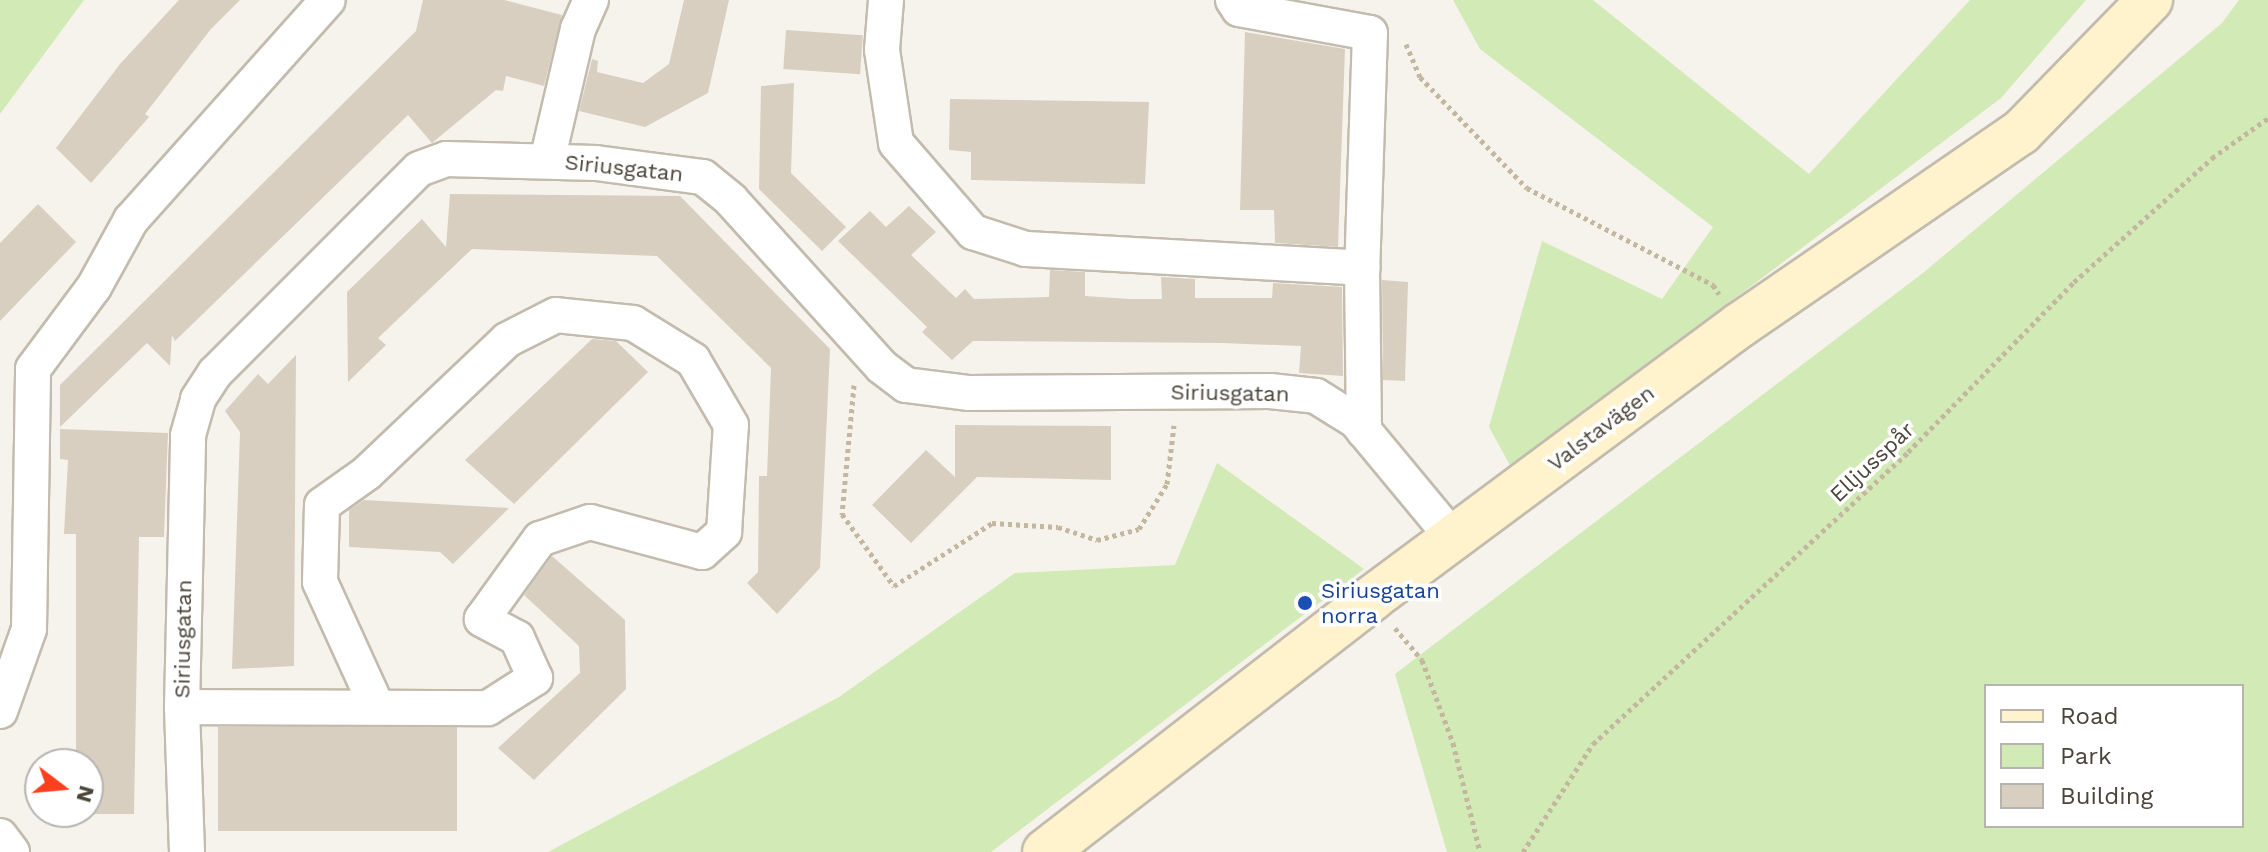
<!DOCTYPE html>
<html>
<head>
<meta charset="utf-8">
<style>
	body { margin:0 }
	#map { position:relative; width:2268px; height:852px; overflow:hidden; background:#f6f3ec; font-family:"Work Sans",sans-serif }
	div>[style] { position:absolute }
	.green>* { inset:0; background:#d2eab5 }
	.building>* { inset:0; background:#d8cfc1; transform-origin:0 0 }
	.path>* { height:5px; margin-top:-2.5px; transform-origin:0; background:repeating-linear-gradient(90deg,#c4b79f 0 4px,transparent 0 8px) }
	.roads { filter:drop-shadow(2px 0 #c2bbae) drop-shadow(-2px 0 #c2bbae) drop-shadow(0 2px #c2bbae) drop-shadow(0 -2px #c2bbae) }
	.street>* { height:34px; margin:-17px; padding:0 17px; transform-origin:17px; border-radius:17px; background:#fff }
	.secondary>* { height:44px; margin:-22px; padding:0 22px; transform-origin:22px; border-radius:22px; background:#fff3cd }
	.dots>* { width:22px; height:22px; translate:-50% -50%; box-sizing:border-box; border:4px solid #fff; border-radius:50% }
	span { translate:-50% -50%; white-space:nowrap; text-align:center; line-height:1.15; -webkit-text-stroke:7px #fff; paint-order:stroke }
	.street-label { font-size:22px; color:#4b4439 }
	.transit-label { font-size:22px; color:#164399 }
	.left { translate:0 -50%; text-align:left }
	.legend { position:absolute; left:1984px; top:684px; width:260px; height:144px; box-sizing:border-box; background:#fff; border:2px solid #b7b4b0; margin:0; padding:10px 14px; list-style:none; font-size:24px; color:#4b4439 }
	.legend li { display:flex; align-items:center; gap:16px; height:40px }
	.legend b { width:40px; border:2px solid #b7b4b0 }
	.north { position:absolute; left:24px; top:748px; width:80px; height:80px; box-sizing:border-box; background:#fff; border:2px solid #b7b4b0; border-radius:50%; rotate:106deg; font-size:22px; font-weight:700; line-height:32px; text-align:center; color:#4b4439 }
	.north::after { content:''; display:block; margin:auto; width:28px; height:36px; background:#fc3f1d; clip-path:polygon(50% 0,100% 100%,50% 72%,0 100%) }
</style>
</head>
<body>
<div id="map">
	<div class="green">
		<div style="clip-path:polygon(0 0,84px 0,0 114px)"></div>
		<div style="clip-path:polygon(1453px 0,1593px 0,1809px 174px,1970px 0,2086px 0,2001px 98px,1511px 467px,1489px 427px,1542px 241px,1662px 299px,1713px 227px,1480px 49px)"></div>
		<div style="clip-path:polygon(evenodd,2239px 0,2268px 0,2268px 852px,1447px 852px,1395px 674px,1923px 273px,2222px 23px,2239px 0,2242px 686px,2242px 826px,1986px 826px,1986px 686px,2242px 686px)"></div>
		<div style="clip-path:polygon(1217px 463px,1364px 569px,991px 852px,548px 852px,839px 697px,1015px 573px,1175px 565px)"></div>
	</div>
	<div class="building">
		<div style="clip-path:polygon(179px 0,240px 0,211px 29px,145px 114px,149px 117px,91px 183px,56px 148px,120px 64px)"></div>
		<div style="clip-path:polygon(423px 0,504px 0,562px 15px,544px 86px,506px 76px,503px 91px,496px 90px,432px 143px,408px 115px,175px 341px,172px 335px,170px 366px,147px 343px,60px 427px,60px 385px,416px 31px)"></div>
		<div style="clip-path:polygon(684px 0,729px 0,708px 93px,645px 127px,579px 111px,592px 59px,598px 61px,597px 72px,643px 83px,669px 64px)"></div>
		<div style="left:786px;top:30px;width:77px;height:39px;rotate:4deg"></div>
		<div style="clip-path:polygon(1245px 32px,1345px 49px,1338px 247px,1275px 243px,1274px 210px,1240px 210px)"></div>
		<div style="clip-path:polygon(794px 83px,791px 173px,846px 227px,822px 251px,759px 189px,761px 86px)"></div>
		<div style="clip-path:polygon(950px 99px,1149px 102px,1145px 184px,971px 180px,971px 152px,949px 150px)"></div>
		<div style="clip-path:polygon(450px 194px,680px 196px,830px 349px,820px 568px,777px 614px,747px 583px,758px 572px,759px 476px,767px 476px,771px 368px,657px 256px,472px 249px,378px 338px,386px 345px,348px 382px,347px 292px,422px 219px,446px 247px)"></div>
		<div style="clip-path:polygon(38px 204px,76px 242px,0 321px,0 243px)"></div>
		<div style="clip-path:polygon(909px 206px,936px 232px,911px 255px,956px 298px,965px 289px,974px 299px,1049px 297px,1050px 270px,1085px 272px,1085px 296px,1130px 299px,1162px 299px,1161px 277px,1195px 279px,1195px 298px,1272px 298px,1273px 283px,1342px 287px,1343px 376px,1299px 373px,1301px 346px,1221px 343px,973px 341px,952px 360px,922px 332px,927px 327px,838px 241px,870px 211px,886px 227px)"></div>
		<div style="clip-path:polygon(1382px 280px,1408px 282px,1405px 381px,1383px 380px)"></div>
		<div style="clip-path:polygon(592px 339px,616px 341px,648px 372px,514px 504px,465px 460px)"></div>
		<div style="clip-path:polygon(296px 355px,294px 666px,232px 669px,240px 432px,225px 411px,258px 374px,268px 384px)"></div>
		<div style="clip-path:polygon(955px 425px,1111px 426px,1111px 480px,977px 477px,911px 543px,872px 505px,926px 450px,955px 477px)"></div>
		<div style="clip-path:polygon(60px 429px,168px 433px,164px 537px,139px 537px,134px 814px,77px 814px,88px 812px,88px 764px,76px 764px,76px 534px,64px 534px,68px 460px,60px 459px)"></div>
		<div style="clip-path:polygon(364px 500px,509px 508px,453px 564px,440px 552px,349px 547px,349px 510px)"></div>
		<div style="clip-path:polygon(552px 556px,625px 620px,626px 689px,534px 780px,498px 748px,580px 673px,579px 646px,524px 595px)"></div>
		<div style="left:218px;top:727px;width:239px;height:104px"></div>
	</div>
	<div class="path">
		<div style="left:1406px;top:44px;width:36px;rotate:67deg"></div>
		<div style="left:1420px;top:77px;width:154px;rotate:46.1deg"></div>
		<div style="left:1527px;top:188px;width:210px;rotate:27.5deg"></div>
		<div style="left:1713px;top:285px;width:11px;rotate:56deg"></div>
		<div style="left:854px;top:385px;width:130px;rotate:95.3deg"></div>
		<div style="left:842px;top:514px;width:89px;rotate:54.2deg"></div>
		<div style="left:894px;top:586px;width:117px;rotate:-32.7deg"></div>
		<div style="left:992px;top:523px;width:66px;rotate:3.5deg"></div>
		<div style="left:1058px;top:527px;width:41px;rotate:18.4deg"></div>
		<div style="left:1097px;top:540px;width:43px;rotate:-14.7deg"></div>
		<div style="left:1139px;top:529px;width:53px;rotate:-58.1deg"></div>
		<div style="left:1167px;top:484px;width:59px;rotate:-83.2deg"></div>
		<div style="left:1395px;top:628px;width:42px;rotate:49.8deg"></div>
		<div style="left:1422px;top:660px;width:89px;rotate:69.5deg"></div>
		<div style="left:1453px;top:743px;width:112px;rotate:76.1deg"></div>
		<div style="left:1523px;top:852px;width:129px;rotate:-57.1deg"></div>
		<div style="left:1593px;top:744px;width:430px;rotate:-42.8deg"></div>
		<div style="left:1908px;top:452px;width:238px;rotate:-45.7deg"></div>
		<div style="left:2074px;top:282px;width:186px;rotate:-41.9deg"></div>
		<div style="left:2212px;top:158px;width:69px;rotate:-35.5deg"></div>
	</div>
	<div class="roads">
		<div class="street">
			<div style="left:886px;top:0;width:50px;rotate:94.6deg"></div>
			<div style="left:882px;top:50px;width:94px;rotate:81.4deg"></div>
			<div style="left:896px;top:143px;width:118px;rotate:49.1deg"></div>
			<div style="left:973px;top:232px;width:56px;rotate:17.8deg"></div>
			<div style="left:1026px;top:249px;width:337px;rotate:3.2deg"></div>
			<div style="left:1233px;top:0;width:11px;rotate:56deg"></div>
			<div style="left:1239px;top:9px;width:133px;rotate:10.4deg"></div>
			<div style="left:1370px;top:33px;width:235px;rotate:91.9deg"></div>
			<div style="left:1362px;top:268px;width:163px;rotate:89.3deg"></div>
			<div style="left:547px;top:161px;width:136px;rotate:-76.8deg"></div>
			<div style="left:578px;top:29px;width:32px;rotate:-66deg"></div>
			<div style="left:182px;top:707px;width:306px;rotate:0.2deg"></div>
			<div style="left:488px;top:708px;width:56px;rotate:-32.6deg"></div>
			<div style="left:535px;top:678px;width:44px;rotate:-114.2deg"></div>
			<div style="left:517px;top:638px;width:40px;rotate:-152deg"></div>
			<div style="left:482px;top:619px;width:99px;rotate:-54.1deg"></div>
			<div style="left:540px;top:539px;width:53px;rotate:-18.8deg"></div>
			<div style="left:590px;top:522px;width:116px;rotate:15deg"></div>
			<div style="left:702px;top:552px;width:30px;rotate:-42deg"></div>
			<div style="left:724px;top:532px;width:107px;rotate:-86.3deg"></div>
			<div style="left:731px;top:425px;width:75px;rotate:-120.3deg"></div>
			<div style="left:693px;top:360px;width:70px;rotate:-148.3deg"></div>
			<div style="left:633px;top:323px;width:77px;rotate:-174.1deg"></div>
			<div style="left:556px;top:315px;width:55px;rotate:153deg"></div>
			<div style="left:507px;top:340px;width:193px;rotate:136.5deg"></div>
			<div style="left:367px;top:473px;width:55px;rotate:144.6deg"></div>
			<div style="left:322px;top:505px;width:77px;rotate:91.5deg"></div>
			<div style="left:320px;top:582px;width:137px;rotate:65.5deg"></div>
			<div style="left:0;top:711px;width:87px;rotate:-70.5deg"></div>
			<div style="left:29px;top:629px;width:260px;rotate:-89.1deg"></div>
			<div style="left:33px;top:369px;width:102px;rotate:-53.4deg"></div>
			<div style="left:94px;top:287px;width:77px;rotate:-61.1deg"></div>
			<div style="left:131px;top:220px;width:295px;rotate:-48.2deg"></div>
			<div style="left:0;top:836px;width:20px;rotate:53deg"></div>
			<div style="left:187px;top:852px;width:145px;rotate:-92deg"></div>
			<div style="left:182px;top:707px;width:272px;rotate:-88.7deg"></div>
			<div style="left:188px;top:435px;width:37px;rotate:-74deg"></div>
			<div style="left:198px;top:399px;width:31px;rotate:-57deg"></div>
			<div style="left:215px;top:373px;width:288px;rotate:-45deg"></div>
			<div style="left:419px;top:169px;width:29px;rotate:-20deg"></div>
			<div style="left:446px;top:159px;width:150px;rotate:1.5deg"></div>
			<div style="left:596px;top:163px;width:108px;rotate:7.5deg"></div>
			<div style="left:703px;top:177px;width:36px;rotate:39deg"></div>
			<div style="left:731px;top:200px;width:225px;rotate:47.9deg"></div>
			<div style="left:882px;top:367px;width:30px;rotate:37deg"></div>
			<div style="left:906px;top:385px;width:64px;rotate:7.2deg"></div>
			<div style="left:969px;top:393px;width:301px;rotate:-0.4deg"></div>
			<div style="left:1270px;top:391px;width:46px;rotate:6.2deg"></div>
			<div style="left:1316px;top:396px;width:47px;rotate:32deg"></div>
			<div style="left:1356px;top:421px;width:152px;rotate:50.3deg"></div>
		</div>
		<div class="secondary">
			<div style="left:1045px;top:852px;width:414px;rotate:-37.8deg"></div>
			<div style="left:1372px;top:598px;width:458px;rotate:-36.6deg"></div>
			<div style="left:1740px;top:325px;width:341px;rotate:-34.5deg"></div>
			<div style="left:2021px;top:132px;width:185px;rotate:-45.7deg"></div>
		</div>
	</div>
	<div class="dots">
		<div style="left:1305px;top:603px;background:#1a4fb4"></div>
	</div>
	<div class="street-label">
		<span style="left:624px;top:168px;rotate:6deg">Siriusgatan</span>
		<span style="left:1230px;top:393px;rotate:1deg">Siriusgatan</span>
		<span style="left:1601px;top:428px;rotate:-37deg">Valstavägen</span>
		<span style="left:1872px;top:462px;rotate:-43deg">Elljusspår</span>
		<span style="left:183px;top:639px;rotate:-89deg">Siriusgatan</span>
	</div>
	<div class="transit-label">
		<span class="left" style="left:1321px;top:603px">Siriusgatan<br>norra</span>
	</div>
	<ul class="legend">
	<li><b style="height:10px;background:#fff3cd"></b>Road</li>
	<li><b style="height:22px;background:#d2eab5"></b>Park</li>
	<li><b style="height:22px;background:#d8cfc1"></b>Building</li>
	</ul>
	<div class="north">N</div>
</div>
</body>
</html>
